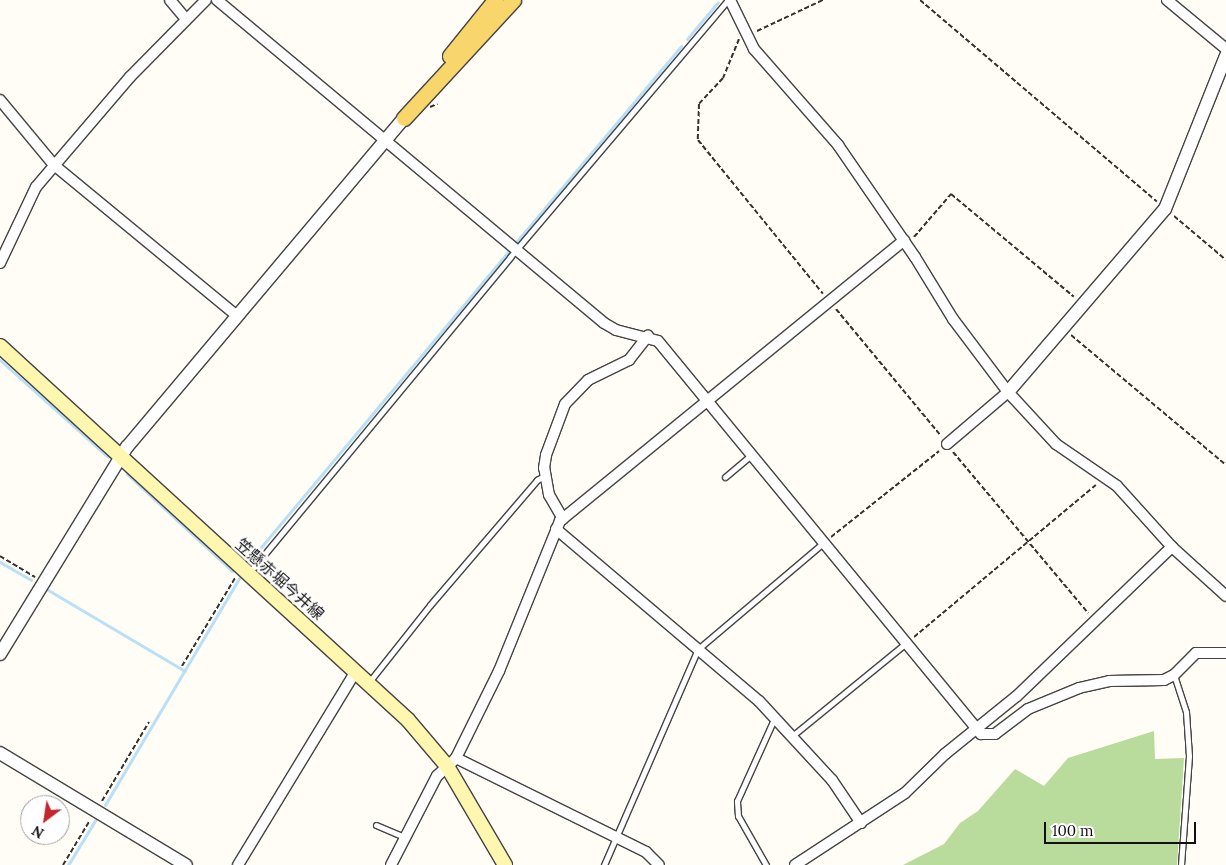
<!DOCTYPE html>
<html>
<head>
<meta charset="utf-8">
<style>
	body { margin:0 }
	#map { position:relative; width:1226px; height:865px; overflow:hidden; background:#fffdf5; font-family:Lora,"Noto Sans JP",serif }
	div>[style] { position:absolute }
	.forest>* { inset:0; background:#b9dc9c }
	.stream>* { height:3px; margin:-1.5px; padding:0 1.5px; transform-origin:1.5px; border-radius:1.5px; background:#b9e0f7 }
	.path>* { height:2px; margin-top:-1px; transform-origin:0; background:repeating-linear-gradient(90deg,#333 0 5px,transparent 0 7.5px) }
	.roads { filter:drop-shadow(1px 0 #444) drop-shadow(-1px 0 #444) drop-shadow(0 1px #444) drop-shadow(0 -1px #444) }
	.service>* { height:5px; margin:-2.5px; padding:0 2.5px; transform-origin:2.5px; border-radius:2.5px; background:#fff }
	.minor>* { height:10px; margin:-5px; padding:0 5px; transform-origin:5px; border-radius:5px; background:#fff }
	.tertiary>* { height:12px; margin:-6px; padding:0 6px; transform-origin:6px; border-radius:6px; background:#fff }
	.secondary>* { height:14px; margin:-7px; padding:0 7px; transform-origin:7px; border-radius:7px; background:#fff6b0 }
	.primary>* { height:15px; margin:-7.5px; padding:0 7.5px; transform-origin:7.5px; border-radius:7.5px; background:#f9d66b }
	span { translate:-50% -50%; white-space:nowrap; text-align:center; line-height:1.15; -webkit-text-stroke:5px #fff; paint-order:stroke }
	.street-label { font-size:16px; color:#111 }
	.north { position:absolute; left:20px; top:795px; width:50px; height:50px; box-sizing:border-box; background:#fff; border:1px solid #a0a0a0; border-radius:50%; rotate:211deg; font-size:14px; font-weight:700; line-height:20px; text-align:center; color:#111 }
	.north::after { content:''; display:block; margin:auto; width:18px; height:22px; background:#c4262e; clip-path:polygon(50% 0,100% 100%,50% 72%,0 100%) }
	.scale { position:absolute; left:1044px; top:822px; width:152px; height:22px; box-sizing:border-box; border:2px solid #111; border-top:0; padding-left:6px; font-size:15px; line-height:18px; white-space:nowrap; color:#111; -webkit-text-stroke:4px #fff; paint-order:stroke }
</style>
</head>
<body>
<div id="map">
	<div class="forest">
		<div style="clip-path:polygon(1154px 731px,1155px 759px,1184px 758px,1177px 865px,903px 865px,944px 844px,960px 823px,978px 811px,1015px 769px,1044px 786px,1068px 758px)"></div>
	</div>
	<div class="stream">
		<div style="left:687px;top:39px;width:48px;rotate:-50deg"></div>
		<div style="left:517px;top:241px;width:255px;rotate:-49.9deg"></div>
		<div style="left:0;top:360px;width:145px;rotate:41.9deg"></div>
		<div style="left:127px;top:474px;width:143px;rotate:42.7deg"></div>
		<div style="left:252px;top:558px;width:399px;rotate:-50.1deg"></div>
		<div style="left:0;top:562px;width:36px;rotate:30deg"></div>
		<div style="left:48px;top:590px;width:159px;rotate:30.6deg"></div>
		<div style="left:105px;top:805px;width:264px;rotate:-59.4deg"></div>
		<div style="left:68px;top:865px;width:54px;rotate:-58.7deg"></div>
	</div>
	<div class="path">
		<div style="left:920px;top:0;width:311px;rotate:40.4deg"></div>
		<div style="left:757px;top:31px;width:73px;rotate:-25.2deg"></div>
		<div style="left:739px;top:39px;width:42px;rotate:112.3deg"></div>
		<div style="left:723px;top:78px;width:35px;rotate:133deg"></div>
		<div style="left:699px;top:104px;width:36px;rotate:92deg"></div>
		<div style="left:698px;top:140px;width:198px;rotate:50.9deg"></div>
		<div style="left:430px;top:107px;width:8px;rotate:-23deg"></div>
		<div style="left:1174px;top:216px;width:68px;rotate:40.2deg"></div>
		<div style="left:914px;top:237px;width:57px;rotate:-49.3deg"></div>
		<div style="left:951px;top:194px;width:160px;rotate:39.9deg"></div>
		<div style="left:836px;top:309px;width:165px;rotate:50.4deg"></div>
		<div style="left:1071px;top:335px;width:202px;rotate:40deg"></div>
		<div style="left:953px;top:452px;width:210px;rotate:50deg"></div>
		<div style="left:831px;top:537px;width:138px;rotate:-38.5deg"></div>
		<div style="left:0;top:556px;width:41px;rotate:31deg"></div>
		<div style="left:914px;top:637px;width:237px;rotate:-39.9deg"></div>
		<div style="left:182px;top:666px;width:103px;rotate:-58.9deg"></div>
		<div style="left:102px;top:801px;width:92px;rotate:-59.3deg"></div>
		<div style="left:63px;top:865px;width:52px;rotate:-59deg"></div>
	</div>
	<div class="roads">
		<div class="service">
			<div style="left:725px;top:477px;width:34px;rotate:-40deg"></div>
			<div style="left:249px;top:573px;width:410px;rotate:-50.4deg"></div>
			<div style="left:510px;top:257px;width:337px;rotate:-49.7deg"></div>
			<div style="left:1174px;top:675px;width:39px;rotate:72deg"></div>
			<div style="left:1186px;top:712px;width:44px;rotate:86.1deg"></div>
			<div style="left:1189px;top:756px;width:109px;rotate:94.2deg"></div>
			<div style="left:369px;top:682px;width:98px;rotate:-51.6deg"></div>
			<div style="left:430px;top:605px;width:165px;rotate:-49.4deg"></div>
			<div style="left:537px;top:480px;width:8px;rotate:-30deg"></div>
			<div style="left:792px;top:736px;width:147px;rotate:-39.2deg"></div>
			<div style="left:376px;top:825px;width:33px;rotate:23deg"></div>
			<div style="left:604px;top:865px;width:236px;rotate:-66.5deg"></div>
			<div style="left:698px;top:649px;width:164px;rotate:-40.3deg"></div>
			<div style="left:766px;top:865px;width:56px;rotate:-119.7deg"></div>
			<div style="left:738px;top:816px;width:15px;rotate:-94deg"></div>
			<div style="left:737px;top:801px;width:90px;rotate:-65.7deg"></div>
		</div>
		<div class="minor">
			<div style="left:170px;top:0;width:25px;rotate:50deg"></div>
			<div style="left:217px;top:0;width:504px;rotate:39.85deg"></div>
			<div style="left:604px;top:323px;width:14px;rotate:30deg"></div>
			<div style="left:616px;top:330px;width:43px;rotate:14.7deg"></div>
			<div style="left:658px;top:341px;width:509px;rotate:50.58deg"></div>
			<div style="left:981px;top:734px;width:14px"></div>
			<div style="left:995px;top:734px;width:41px;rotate:-37.1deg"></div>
			<div style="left:1028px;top:709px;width:55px;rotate:-22.4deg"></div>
			<div style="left:1079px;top:688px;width:31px;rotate:-13deg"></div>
			<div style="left:1109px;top:681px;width:55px;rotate:-1deg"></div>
			<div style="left:1164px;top:680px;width:11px;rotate:-27deg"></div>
			<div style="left:1174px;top:675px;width:31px;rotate:-45deg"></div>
			<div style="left:1196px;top:653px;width:30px"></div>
			<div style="left:730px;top:0;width:55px;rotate:63.9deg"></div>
			<div style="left:754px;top:49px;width:128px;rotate:48.8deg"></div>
			<div style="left:838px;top:145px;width:136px;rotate:55.5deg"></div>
			<div style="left:915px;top:257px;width:73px;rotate:58.5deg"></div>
			<div style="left:953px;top:319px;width:91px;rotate:53deg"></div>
			<div style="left:1008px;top:392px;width:71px;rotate:47.3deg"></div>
			<div style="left:1056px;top:444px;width:74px;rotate:34.5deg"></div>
			<div style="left:1117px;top:486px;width:82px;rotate:48deg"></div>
			<div style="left:1172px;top:547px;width:73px;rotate:42.2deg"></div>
			<div style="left:1167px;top:0;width:77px;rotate:39.7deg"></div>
			<div style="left:0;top:100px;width:85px;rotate:50.3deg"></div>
			<div style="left:54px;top:165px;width:237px;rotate:39.5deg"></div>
			<div style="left:0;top:263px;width:84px;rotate:-64.7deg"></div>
			<div style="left:36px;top:187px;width:145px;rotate:-49.5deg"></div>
			<div style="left:130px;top:77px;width:108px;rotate:-45.4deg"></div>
			<div style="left:947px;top:444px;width:80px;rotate:-40.4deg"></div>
			<div style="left:563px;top:519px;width:28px;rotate:-120deg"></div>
			<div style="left:549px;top:495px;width:27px;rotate:-100deg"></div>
			<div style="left:544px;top:468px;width:13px;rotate:-81deg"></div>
			<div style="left:546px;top:455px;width:54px;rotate:-69.6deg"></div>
			<div style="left:565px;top:404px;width:33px;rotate:-46deg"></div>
			<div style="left:588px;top:380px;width:46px;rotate:-26deg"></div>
			<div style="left:629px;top:360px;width:31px;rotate:-52deg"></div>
			<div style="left:556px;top:529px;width:266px;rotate:40.3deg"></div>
			<div style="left:759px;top:701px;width:108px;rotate:47.3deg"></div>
			<div style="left:832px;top:780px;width:52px;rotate:56deg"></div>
			<div style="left:456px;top:758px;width:212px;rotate:26.3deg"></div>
			<div style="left:646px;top:852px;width:18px;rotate:45deg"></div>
			<div style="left:238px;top:865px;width:227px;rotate:-58.7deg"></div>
			<div style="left:391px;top:865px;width:100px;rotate:-62.7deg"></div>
			<div style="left:437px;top:776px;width:26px;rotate:-43deg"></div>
			<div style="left:456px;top:758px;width:97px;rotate:-63.7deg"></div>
			<div style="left:499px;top:671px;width:162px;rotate:-67.9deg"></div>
			<div style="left:560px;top:521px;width:444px;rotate:-39.2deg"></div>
			<div style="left:795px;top:865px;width:131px;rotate:-33.2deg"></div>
			<div style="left:905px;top:793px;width:56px;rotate:-44.3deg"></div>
			<div style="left:945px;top:754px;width:92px;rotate:-38.9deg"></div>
			<div style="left:1017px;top:696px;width:215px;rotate:-43.9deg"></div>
		</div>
		<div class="tertiary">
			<div style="left:1008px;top:392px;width:241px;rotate:-49.4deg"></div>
			<div style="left:1165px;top:209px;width:165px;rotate:-68.3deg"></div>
			<div style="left:0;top:654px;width:243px;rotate:-58.5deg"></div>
			<div style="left:127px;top:447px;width:430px;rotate:-49.9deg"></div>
			<div style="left:0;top:753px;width:217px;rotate:31.1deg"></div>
		</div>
		<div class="secondary">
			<div style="left:0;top:346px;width:553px;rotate:42.51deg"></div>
			<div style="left:408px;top:720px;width:60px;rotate:49.7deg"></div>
			<div style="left:447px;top:766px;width:115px;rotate:59.6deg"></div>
		</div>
		<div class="primary">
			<div style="left:450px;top:56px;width:72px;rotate:-51.2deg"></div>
			<div style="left:404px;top:118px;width:161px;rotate:-47.3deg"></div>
		</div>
	</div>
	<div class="street-label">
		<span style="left:280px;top:579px;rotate:42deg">笠懸赤堀今井線</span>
	</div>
	<div class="north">N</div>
	<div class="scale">100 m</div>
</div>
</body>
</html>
